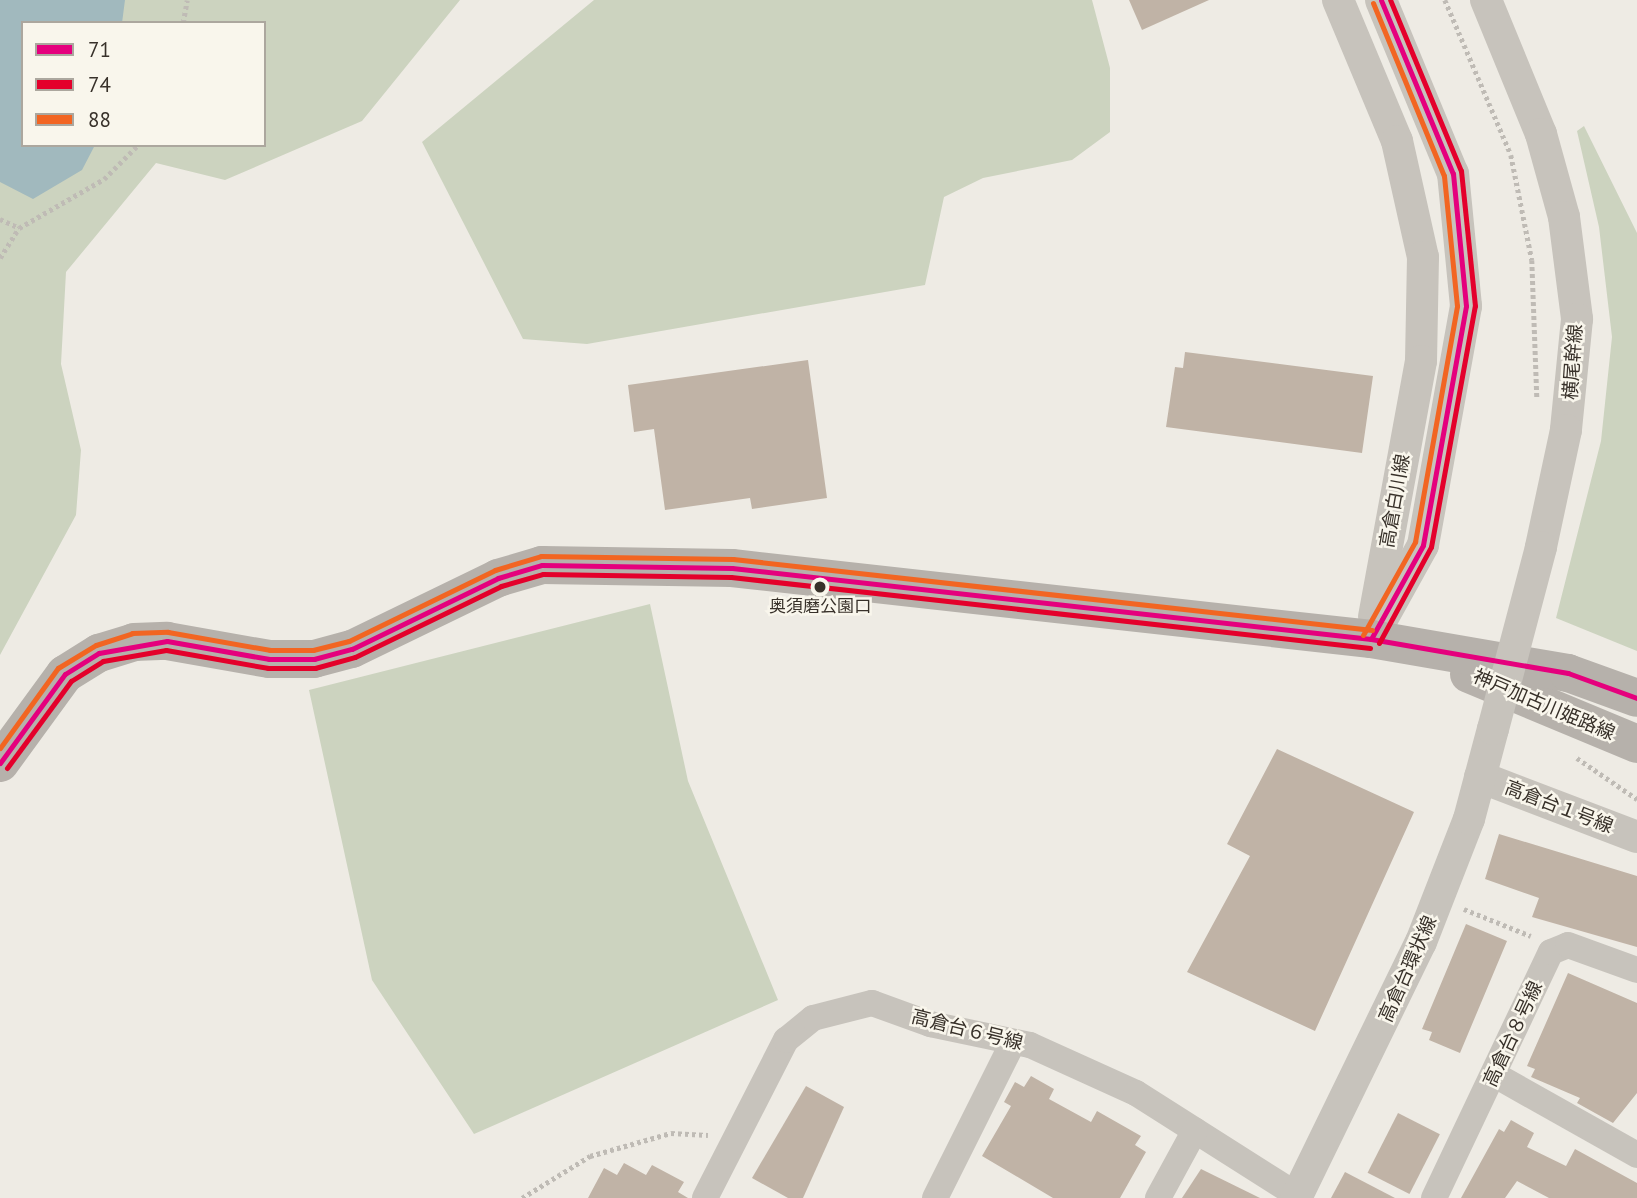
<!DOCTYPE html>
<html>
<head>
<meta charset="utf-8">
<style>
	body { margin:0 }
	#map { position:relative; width:1637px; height:1198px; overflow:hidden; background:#eeebe4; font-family:"PT Sans","Noto Sans JP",sans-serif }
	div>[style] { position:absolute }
	.green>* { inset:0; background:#ccd3bf }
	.water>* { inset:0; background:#a1b9be }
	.building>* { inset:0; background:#c0b3a6; transform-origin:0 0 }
	.path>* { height:4.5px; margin-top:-2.25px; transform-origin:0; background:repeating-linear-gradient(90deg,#bfbbb5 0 3.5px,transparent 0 7px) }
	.minor>* { height:26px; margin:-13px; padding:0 13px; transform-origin:13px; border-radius:13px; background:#c7c3bc }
	.tertiary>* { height:32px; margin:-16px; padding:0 16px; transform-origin:16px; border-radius:16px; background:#c7c3bc }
	.primary>* { height:38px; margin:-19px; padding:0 19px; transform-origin:19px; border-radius:19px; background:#b6b1ab }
	.tertiary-bridge>* { height:32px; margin:-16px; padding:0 16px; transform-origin:16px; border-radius:16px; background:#c7c3bc }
	.bus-1>* { height:5px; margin:-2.5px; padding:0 2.5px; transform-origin:2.5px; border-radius:2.5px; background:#e5007d }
	.bus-2>* { height:5px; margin:-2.5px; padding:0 2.5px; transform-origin:2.5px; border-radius:2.5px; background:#e4002b }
	.bus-3>* { height:5px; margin:-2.5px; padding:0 2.5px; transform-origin:2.5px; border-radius:2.5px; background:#f26522 }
	.dots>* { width:19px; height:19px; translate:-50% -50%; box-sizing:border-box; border:4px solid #f9f6ec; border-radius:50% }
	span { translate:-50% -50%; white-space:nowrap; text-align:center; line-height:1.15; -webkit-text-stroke:5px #f9f6ec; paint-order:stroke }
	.bus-label { font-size:17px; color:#38312a }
	.street-label { font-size:19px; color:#38312a }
	.legend { position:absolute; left:21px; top:21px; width:245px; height:126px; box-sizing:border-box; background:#f9f6ec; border:2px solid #aca79e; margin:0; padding:9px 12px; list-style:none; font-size:21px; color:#38312a }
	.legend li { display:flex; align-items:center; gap:14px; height:35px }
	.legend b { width:35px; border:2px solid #aca79e }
</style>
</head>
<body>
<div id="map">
	<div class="green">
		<div style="clip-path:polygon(evenodd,0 0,460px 0,362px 121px,225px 180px,156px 163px,66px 272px,61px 364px,81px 450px,76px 515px,0 655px,0 0,23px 23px,264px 23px,264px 145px,23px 145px,23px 23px)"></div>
		<div style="clip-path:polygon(594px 0,1092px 0,1110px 68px,1110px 132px,1072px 160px,983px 178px,944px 197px,925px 285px,587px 344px,523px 339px,422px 142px)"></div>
		<div style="clip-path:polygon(1584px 126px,1637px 233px,1637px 651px,1556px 618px,1601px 441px,1612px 337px,1599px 227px,1577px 131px)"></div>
		<div style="clip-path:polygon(650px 604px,688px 781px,778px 1000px,474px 1134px,372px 980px,309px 690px)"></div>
	</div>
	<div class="water">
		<div style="clip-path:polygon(0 0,125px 0,122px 23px,23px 23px,23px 145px,95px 145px,82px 170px,33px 199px,0 182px)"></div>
	</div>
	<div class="building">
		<div style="clip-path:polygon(1129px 0,1209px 0,1142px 30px)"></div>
		<div style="clip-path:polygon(1185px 352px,1373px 376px,1362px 453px,1166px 427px,1175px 367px,1183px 368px)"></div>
		<div style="clip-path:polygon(808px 360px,827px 498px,752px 509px,750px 498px,665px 510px,654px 429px,634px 432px,628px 385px)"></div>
		<div style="clip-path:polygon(1277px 749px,1414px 812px,1315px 1031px,1187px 972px,1250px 856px,1227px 844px)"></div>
		<div style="clip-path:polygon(1499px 834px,1637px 876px,1637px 947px,1532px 917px,1539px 898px,1485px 879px)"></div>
		<div style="clip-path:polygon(1466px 924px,1507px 941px,1460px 1053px,1429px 1040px,1432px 1032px,1422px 1029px)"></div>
		<div style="clip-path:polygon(1568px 973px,1637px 1003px,1637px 1093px,1613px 1123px,1577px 1103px,1580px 1098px,1531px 1077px,1535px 1069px,1527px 1066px)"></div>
		<div style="clip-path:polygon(1031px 1076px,1054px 1089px,1049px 1099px,1091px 1122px,1097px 1111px,1141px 1136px,1135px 1145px,1146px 1152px,1120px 1198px,1053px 1198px,982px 1156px,1011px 1106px,1004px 1102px,1015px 1082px,1024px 1087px)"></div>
		<div style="clip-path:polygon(806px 1086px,844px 1107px,803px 1198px,788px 1198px,752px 1178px)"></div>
		<div style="left:1398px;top:1113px;width:47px;height:67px;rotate:27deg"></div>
		<div style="clip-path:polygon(1511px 1120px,1534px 1133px,1527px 1147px,1566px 1166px,1575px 1149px,1637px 1183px,1637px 1198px,1549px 1198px,1517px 1181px,1505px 1198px,1461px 1198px,1499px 1129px,1504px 1132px)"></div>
		<div style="clip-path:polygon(624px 1163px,646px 1175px,652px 1165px,684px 1182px,678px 1192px,688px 1198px,588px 1198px,604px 1168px,617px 1175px)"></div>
		<div style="clip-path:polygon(1201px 1169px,1260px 1198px,1182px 1198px)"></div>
		<div style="clip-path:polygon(1345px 1172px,1395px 1198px,1331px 1198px)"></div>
	</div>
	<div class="path">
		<div style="left:1445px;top:0;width:168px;rotate:66.9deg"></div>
		<div style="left:1511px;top:155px;width:107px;rotate:78.7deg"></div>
		<div style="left:1532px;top:260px;width:138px;rotate:87.9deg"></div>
		<div style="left:183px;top:23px;width:23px;rotate:-80deg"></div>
		<div style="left:0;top:219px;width:21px;rotate:25deg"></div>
		<div style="left:0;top:258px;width:36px;rotate:-58deg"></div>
		<div style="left:19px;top:228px;width:98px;rotate:-30deg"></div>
		<div style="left:104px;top:179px;width:48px;rotate:-45deg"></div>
		<div style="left:1577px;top:758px;width:73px;rotate:34.3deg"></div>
		<div style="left:1464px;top:909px;width:72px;rotate:21.9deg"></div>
		<div style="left:522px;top:1198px;width:80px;rotate:-31.7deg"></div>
		<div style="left:590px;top:1156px;width:84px;rotate:-15.9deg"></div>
		<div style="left:671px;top:1133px;width:37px;rotate:3deg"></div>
	</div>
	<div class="minor">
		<div style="left:1495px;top:1075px;width:163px;rotate:29.4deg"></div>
		<div style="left:705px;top:1198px;width:178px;rotate:-62.9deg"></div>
		<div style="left:786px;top:1040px;width:35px;rotate:-39deg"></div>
		<div style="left:813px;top:1018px;width:61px;rotate:-14.3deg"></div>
		<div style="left:872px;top:1003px;width:62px;rotate:19.9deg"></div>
		<div style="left:930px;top:1024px;width:102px;rotate:11.9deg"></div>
		<div style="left:1030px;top:1045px;width:116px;rotate:24.4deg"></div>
		<div style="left:1136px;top:1093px;width:191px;rotate:32.4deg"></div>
		<div style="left:935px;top:1198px;width:174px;rotate:-63.4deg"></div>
		<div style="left:1158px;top:1198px;width:77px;rotate:-61.4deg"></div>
		<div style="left:1434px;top:1198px;width:272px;rotate:-64.6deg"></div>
		<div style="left:1551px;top:952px;width:18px;rotate:-22deg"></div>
		<div style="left:1568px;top:945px;width:73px;rotate:19.9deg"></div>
	</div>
	<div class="tertiary">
		<div style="left:1338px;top:0;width:153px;rotate:67.3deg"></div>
		<div style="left:1397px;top:141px;width:119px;rotate:77.4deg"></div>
		<div style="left:1423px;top:257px;width:104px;rotate:91.1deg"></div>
		<div style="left:1421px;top:361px;width:260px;rotate:100.4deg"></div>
		<div style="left:1486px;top:0;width:145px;rotate:67.7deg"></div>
		<div style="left:1541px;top:134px;width:86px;rotate:74.5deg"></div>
		<div style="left:1564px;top:217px;width:103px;rotate:82.7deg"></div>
		<div style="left:1577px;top:319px;width:112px;rotate:95.7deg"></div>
		<div style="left:1566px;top:430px;width:120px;rotate:102.1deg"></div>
		<div style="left:1371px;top:639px;width:107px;rotate:-61deg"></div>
		<div style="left:1423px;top:545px;width:243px;rotate:-79.8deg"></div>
		<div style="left:1466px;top:306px;width:133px;rotate:-95.6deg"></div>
		<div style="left:1453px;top:174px;width:188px;rotate:-112.5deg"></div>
		<div style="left:1480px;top:777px;width:168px;rotate:20.9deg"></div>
		<div style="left:1296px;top:1198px;width:285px;rotate:-64deg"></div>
		<div style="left:1421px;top:942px;width:132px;rotate:-68.7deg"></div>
		<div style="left:1469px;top:819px;width:93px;rotate:-75.1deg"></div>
	</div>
	<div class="primary">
		<div style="left:1469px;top:674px;width:182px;rotate:22.6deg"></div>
		<div style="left:0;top:763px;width:110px;rotate:-53.9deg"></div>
		<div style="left:65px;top:674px;width:40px;rotate:-32deg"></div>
		<div style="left:99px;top:653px;width:37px;rotate:-17deg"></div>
		<div style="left:134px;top:642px;width:33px;rotate:-2deg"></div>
		<div style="left:167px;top:641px;width:104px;rotate:10deg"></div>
		<div style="left:269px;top:659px;width:45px"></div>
		<div style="left:314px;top:659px;width:39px;rotate:-15deg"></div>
		<div style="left:352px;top:649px;width:162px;rotate:-25.9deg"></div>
		<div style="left:498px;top:578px;width:46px;rotate:-16.5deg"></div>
		<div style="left:542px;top:565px;width:190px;rotate:0.9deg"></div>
		<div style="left:732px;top:568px;width:643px;rotate:6.34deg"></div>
		<div style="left:1371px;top:639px;width:200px;rotate:9.8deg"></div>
		<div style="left:1568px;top:673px;width:73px;rotate:19.9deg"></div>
	</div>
	<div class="tertiary-bridge">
		<div style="left:1493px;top:729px;width:188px;rotate:-75.2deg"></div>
	</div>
	<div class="bus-1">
		<div style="left:1371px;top:639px;width:107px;rotate:-61deg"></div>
		<div style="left:1423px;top:545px;width:243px;rotate:-79.8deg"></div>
		<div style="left:1466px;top:306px;width:133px;rotate:-95.6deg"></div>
		<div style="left:1453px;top:174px;width:188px;rotate:-112.5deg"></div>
		<div style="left:0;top:763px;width:110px;rotate:-53.9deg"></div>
		<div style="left:65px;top:674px;width:40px;rotate:-32deg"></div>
		<div style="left:99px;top:653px;width:69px;rotate:-10deg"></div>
		<div style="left:167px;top:641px;width:104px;rotate:10deg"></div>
		<div style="left:269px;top:659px;width:45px"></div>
		<div style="left:314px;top:659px;width:39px;rotate:-15deg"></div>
		<div style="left:352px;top:649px;width:162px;rotate:-25.9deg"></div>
		<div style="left:498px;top:578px;width:46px;rotate:-16.5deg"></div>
		<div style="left:542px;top:565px;width:190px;rotate:0.9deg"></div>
		<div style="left:732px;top:568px;width:643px;rotate:6.34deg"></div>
		<div style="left:1371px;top:639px;width:200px;rotate:9.8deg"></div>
		<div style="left:1568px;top:673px;width:73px;rotate:19.9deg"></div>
	</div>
	<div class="bus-2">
		<div style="left:1379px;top:643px;width:109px;rotate:-61.6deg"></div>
		<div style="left:1431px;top:547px;width:245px;rotate:-79.7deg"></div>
		<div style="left:1475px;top:306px;width:136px;rotate:-95.9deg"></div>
		<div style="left:1461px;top:171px;width:185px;rotate:-112.5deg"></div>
		<div style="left:7px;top:768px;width:108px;rotate:-53.7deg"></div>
		<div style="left:71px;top:681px;width:38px;rotate:-32deg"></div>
		<div style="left:103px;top:661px;width:64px;rotate:-9.9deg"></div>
		<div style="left:166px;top:650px;width:104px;rotate:10deg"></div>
		<div style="left:268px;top:668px;width:47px"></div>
		<div style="left:315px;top:668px;width:41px;rotate:-15.4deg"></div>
		<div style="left:355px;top:657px;width:162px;rotate:-25.9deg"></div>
		<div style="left:501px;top:586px;width:44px;rotate:-15.9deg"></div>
		<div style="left:543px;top:574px;width:188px;rotate:0.9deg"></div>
		<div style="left:731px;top:577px;width:643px;rotate:6.34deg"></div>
	</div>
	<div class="bus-3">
		<div style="left:1363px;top:635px;width:107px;rotate:-60.8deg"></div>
		<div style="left:1415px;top:542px;width:240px;rotate:-79.9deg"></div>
		<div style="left:1457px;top:306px;width:131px;rotate:-95.7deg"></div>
		<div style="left:1444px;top:176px;width:187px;rotate:-112.3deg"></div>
		<div style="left:0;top:748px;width:99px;rotate:-54.1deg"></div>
		<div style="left:58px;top:668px;width:44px;rotate:-31.2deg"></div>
		<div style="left:96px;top:645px;width:38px;rotate:-18deg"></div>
		<div style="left:132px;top:633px;width:36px;rotate:-2deg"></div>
		<div style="left:168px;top:632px;width:104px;rotate:10deg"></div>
		<div style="left:270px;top:650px;width:43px"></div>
		<div style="left:313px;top:650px;width:37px;rotate:-14deg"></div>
		<div style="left:349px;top:641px;width:162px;rotate:-25.9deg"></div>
		<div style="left:495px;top:570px;width:48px;rotate:-16.9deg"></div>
		<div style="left:541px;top:556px;width:192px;rotate:0.9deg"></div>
		<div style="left:733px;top:559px;width:643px;rotate:6.34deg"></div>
	</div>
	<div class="dots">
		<div style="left:820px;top:587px;background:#38312a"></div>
	</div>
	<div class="bus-label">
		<span style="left:820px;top:607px">奥須磨公園口</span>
	</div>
	<div class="street-label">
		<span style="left:1573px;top:362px;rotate:-86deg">横尾幹線</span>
		<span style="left:1395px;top:501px;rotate:-80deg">高倉白川線</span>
		<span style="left:1544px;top:705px;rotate:23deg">神戸加古川姫路線</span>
		<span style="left:1559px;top:807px;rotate:21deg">高倉台１号線</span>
		<span style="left:1408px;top:969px;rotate:-66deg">高倉台環状線</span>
		<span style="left:967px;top:1030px;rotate:14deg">高倉台６号線</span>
		<span style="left:1513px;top:1034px;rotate:-65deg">高倉台８号線</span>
	</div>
	<ul class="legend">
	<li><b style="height:9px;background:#e5007d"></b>71</li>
	<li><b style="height:9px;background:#e4002b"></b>74</li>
	<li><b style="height:9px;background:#f26522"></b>88</li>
	</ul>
</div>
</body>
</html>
